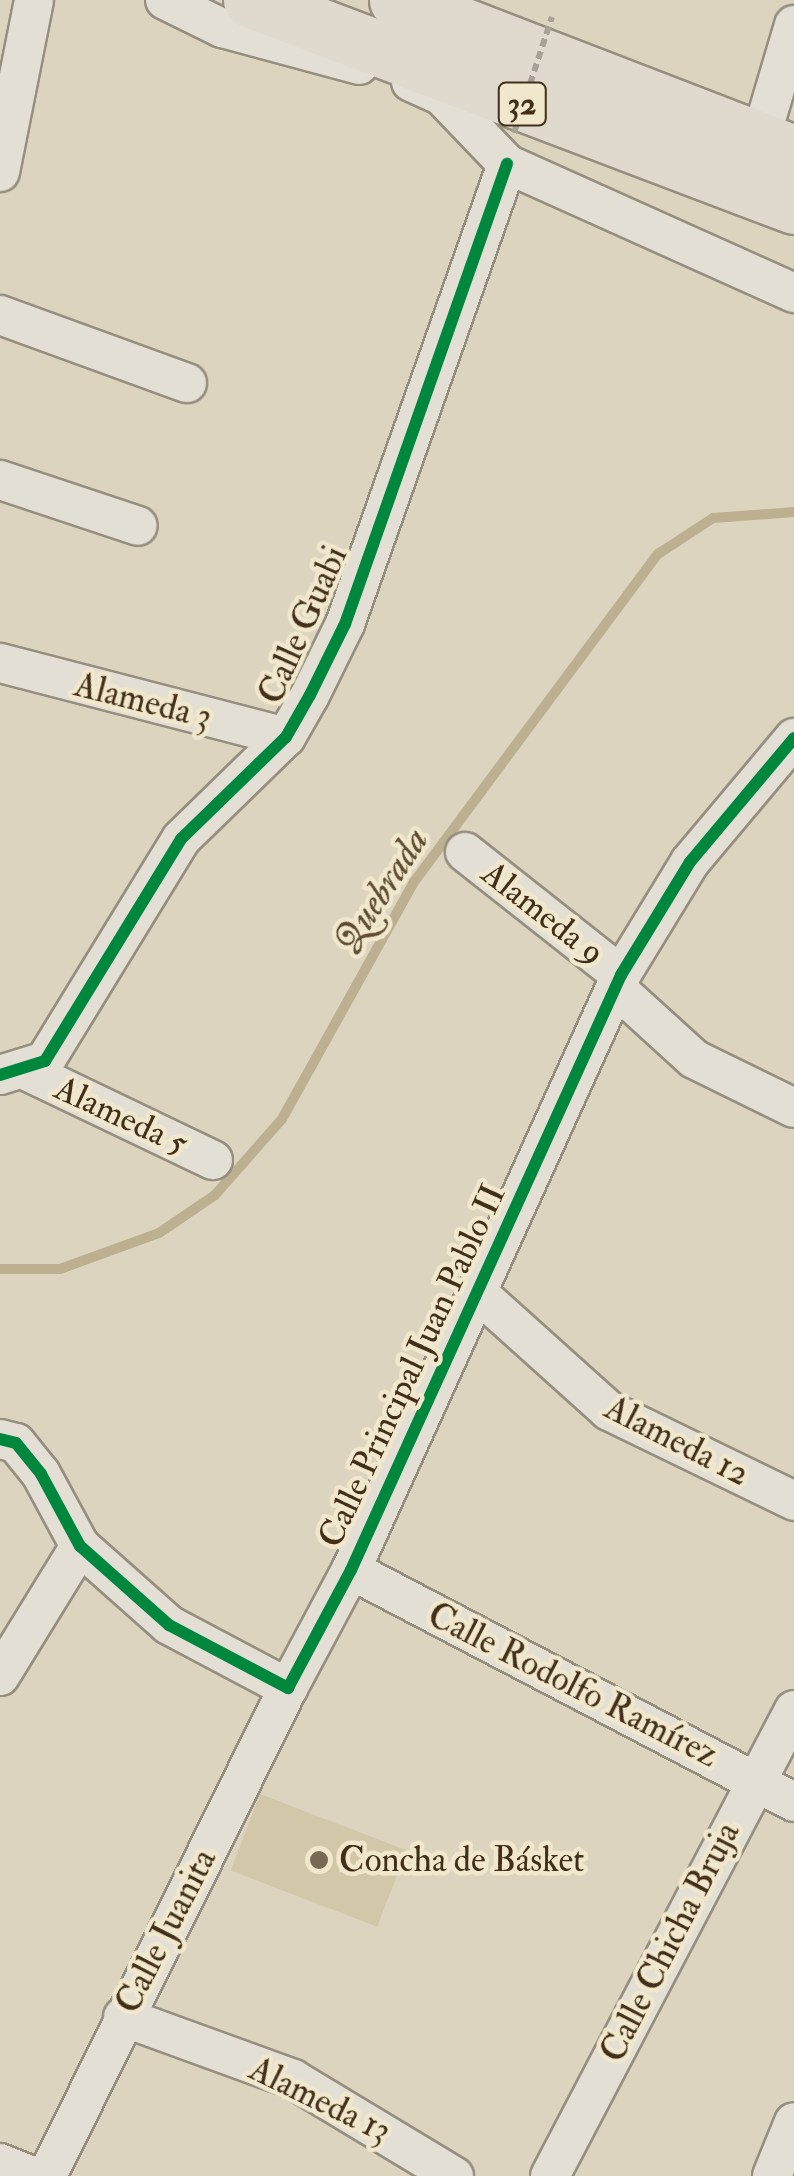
<!DOCTYPE html>
<html>
<head>
<meta charset="utf-8">
<style>
	body { margin:0 }
	#map { position:relative; width:794px; height:2176px; overflow:hidden; background:#dcd4be; font-family:"IM FELL Double Pica",serif }
	div>[style] { position:absolute }
	.green>* { inset:0; background:#d3c7a9; transform-origin:0 0 }
	.stream>* { height:10px; margin:-5px; padding:0 5px; transform-origin:5px; border-radius:5px; background:#bdb090 }
	.roads { filter:drop-shadow(2px 0 #968f80) drop-shadow(-2px 0 #968f80) drop-shadow(0 2px #968f80) drop-shadow(0 -2px #968f80) }
	.minor>* { height:38px; margin:-19px; padding:0 19px; transform-origin:19px; border-radius:19px; background:#e4dfd4 }
	.highway>* { height:55px; margin:-27.5px; padding:0 27.5px; transform-origin:27.5px; border-radius:27.5px; background:#dfdacd }
	.path-bridge>* { height:6px; margin-top:-3px; transform-origin:0; background:repeating-linear-gradient(90deg,#a7a298 0 8px,transparent 0 13px) }
	.cycleway>* { height:12px; margin:-6px; padding:0 6px; transform-origin:6px; border-radius:6px; background:#00873e }
	.dots>* { width:28px; height:28px; translate:-50% -50%; box-sizing:border-box; border:5px solid #f1e7cc; border-radius:50% }
	span { translate:-50% -50%; white-space:nowrap; text-align:center; line-height:1.15; -webkit-text-stroke:9px #f1e7cc; paint-order:stroke }
	.shield-label span { padding:2px 8px; background:#f1e7cc; border:2px solid; border-radius:8px; -webkit-text-stroke-width:0 }
	.shield-label { font-size:32px; color:#412f19; font-weight:700 }
	.street-label { font-size:35px; color:#412f19 }
	.poi-label { font-size:35px; color:#412f19 }
	.left { translate:0 -50%; text-align:left }
	.water-label { font-size:38px; color:#5d4b32; font-style:italic }
</style>
</head>
<body>
<div id="map">
	<div class="green">
		<div style="left:260px;top:1794px;width:157px;height:82px;rotate:21deg"></div>
	</div>
	<div class="stream">
		<div style="left:0;top:1269px;width:60px"></div>
		<div style="left:60px;top:1269px;width:105px;rotate:-20deg"></div>
		<div style="left:159px;top:1233px;width:68px;rotate:-34.2deg"></div>
		<div style="left:215px;top:1195px;width:101px;rotate:-48.6deg"></div>
		<div style="left:282px;top:1119px;width:271px;rotate:-60.9deg"></div>
		<div style="left:414px;top:882px;width:409px;rotate:-53.4deg"></div>
		<div style="left:658px;top:554px;width:66px;rotate:-33.2deg"></div>
		<div style="left:713px;top:518px;width:81px;rotate:-4.2deg"></div>
	</div>
	<div class="roads">
		<div class="minor">
			<div style="left:165px;top:0;width:64px;rotate:26.2deg"></div>
			<div style="left:222px;top:28px;width:142px;rotate:15.1deg"></div>
			<div style="left:411px;top:82px;width:34px;rotate:24deg"></div>
			<div style="left:442px;top:96px;width:94px;rotate:46.3deg"></div>
			<div style="left:507px;top:164px;width:315px;rotate:24.2deg"></div>
			<div style="left:760px;top:140px;width:120px;rotate:-73.5deg"></div>
			<div style="left:0;top:172px;width:175px;rotate:-78.8deg"></div>
			<div style="left:0;top:315px;width:199px;rotate:20deg"></div>
			<div style="left:0;top:480px;width:145px;rotate:18.4deg"></div>
			<div style="left:0;top:663px;width:295px;rotate:14.5deg"></div>
			<div style="left:465px;top:852px;width:199px;rotate:38.3deg"></div>
			<div style="left:616px;top:988px;width:105px;rotate:42.3deg"></div>
			<div style="left:694px;top:1059px;width:111px;rotate:26.1deg"></div>
			<div style="left:29px;top:1072px;width:204px;rotate:25.6deg"></div>
			<div style="left:0;top:1075px;width:47px;rotate:-17.3deg"></div>
			<div style="left:45px;top:1061px;width:260px;rotate:-58.5deg"></div>
			<div style="left:181px;top:839px;width:146px;rotate:-44.2deg"></div>
			<div style="left:286px;top:737px;width:48px;rotate:-60.3deg"></div>
			<div style="left:310px;top:695px;width:79px;rotate:-63.8deg"></div>
			<div style="left:345px;top:624px;width:488px;rotate:-70.6deg"></div>
			<div style="left:478px;top:1293px;width:176px;rotate:42deg"></div>
			<div style="left:609px;top:1411px;width:206px;rotate:25.9deg"></div>
			<div style="left:0;top:1439px;width:16px;rotate:14deg"></div>
			<div style="left:16px;top:1443px;width:40px;rotate:51deg"></div>
			<div style="left:41px;top:1474px;width:82px;rotate:61.6deg"></div>
			<div style="left:80px;top:1546px;width:119px;rotate:41.6deg"></div>
			<div style="left:169px;top:1625px;width:135px;rotate:27.9deg"></div>
			<div style="left:288px;top:1688px;width:134px;rotate:-61.9deg"></div>
			<div style="left:351px;top:1570px;width:653px;rotate:-65.59deg"></div>
			<div style="left:621px;top:975px;width:132px;rotate:-58.6deg"></div>
			<div style="left:690px;top:862px;width:162px;rotate:-50deg"></div>
			<div style="left:351px;top:1570px;width:500px;rotate:27.64deg"></div>
			<div style="left:0;top:1676px;width:153px;rotate:-58.4deg"></div>
			<div style="left:123px;top:2017px;width:181px;rotate:20deg"></div>
			<div style="left:293px;top:2079px;width:188px;rotate:31.1deg"></div>
			<div style="left:0;top:2163px;width:35px;rotate:22deg"></div>
			<div style="left:47px;top:2176px;width:544px;rotate:-63.72deg"></div>
			<div style="left:550px;top:2176px;width:526px;rotate:-62.36deg"></div>
			<div style="left:772px;top:2176px;width:58px;rotate:-67.8deg"></div>
		</div>
		<div class="highway">
			<div style="left:251px;top:0;width:581px;rotate:20.78deg"></div>
			<div style="left:397px;top:0;width:425px;rotate:21.1deg"></div>
		</div>
	</div>
	<div class="path-bridge">
		<div style="left:514px;top:133px;width:122px;rotate:-71.9deg"></div>
	</div>
	<div class="cycleway">
		<div style="left:0;top:1075px;width:47px;rotate:-17.3deg"></div>
		<div style="left:45px;top:1061px;width:260px;rotate:-58.5deg"></div>
		<div style="left:181px;top:839px;width:146px;rotate:-44.2deg"></div>
		<div style="left:286px;top:737px;width:48px;rotate:-60.3deg"></div>
		<div style="left:310px;top:695px;width:79px;rotate:-63.8deg"></div>
		<div style="left:345px;top:624px;width:488px;rotate:-70.6deg"></div>
		<div style="left:0;top:1439px;width:16px;rotate:14deg"></div>
		<div style="left:16px;top:1443px;width:40px;rotate:51deg"></div>
		<div style="left:41px;top:1474px;width:82px;rotate:61.6deg"></div>
		<div style="left:80px;top:1546px;width:119px;rotate:41.6deg"></div>
		<div style="left:169px;top:1625px;width:135px;rotate:27.9deg"></div>
		<div style="left:288px;top:1688px;width:134px;rotate:-61.9deg"></div>
		<div style="left:351px;top:1570px;width:653px;rotate:-65.59deg"></div>
		<div style="left:621px;top:975px;width:132px;rotate:-58.6deg"></div>
		<div style="left:690px;top:862px;width:162px;rotate:-50deg"></div>
	</div>
	<div class="dots">
		<div style="left:319px;top:1860px;background:#776953"></div>
	</div>
	<div class="shield-label">
		<span style="left:522px;top:104px">32</span>
	</div>
	<div class="street-label">
		<span style="left:303px;top:625px;rotate:-66deg">Calle Guabi</span>
		<span style="left:143px;top:701px;rotate:14deg">Alameda 3</span>
		<span style="left:543px;top:913px;rotate:38deg">Alameda 9</span>
		<span style="left:121px;top:1116px;rotate:25deg">Alameda 5</span>
		<span style="left:412px;top:1366px;rotate:-65deg">Calle Principal Juan Pablo II</span>
		<span style="left:677px;top:1441px;rotate:27deg">Alameda 12</span>
		<span style="left:573px;top:1685px;rotate:27deg">Calle Rodolfo Ramírez</span>
		<span style="left:166px;top:1931px;rotate:-63deg">Calle Juanita</span>
		<span style="left:670px;top:1942px;rotate:-63deg">Calle Chicha Bruja</span>
		<span style="left:320px;top:2100px;rotate:26deg">Alameda 13</span>
	</div>
	<div class="poi-label">
		<span class="left" style="left:339px;top:1860px">Concha de Básket</span>
	</div>
	<div class="water-label">
		<span style="left:382px;top:891px;rotate:-57deg">Quebrada</span>
	</div>
</div>
</body>
</html>
